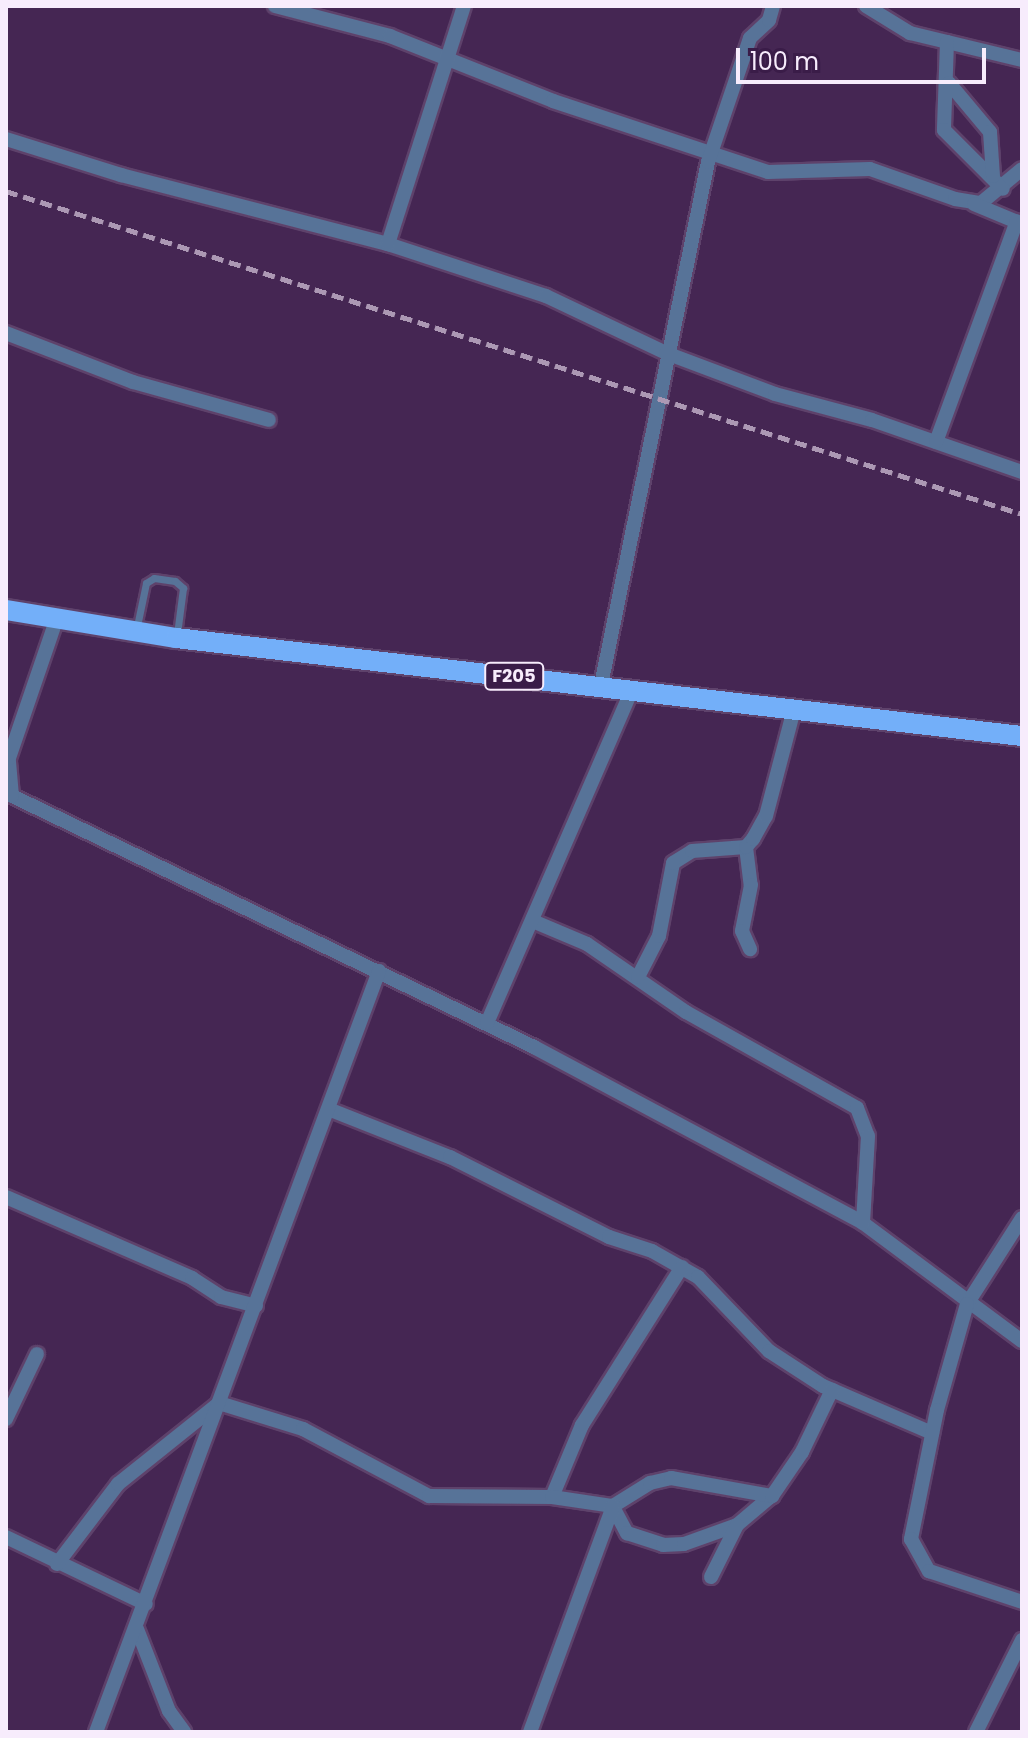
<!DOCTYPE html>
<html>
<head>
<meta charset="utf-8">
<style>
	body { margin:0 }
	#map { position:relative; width:1028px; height:1738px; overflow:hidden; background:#452653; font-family:Poppins,sans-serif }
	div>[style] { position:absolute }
	.roads { filter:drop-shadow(2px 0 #5e426b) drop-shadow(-2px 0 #5e426b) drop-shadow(0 2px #5e426b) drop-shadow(0 -2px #5e426b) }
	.service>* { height:7px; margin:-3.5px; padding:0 3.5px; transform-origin:3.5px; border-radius:3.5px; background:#577398 }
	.minor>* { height:14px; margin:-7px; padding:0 7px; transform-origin:7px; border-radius:7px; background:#577398 }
	.primary>* { height:20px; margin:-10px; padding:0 10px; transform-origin:10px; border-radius:10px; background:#73aff9 }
	.rail>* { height:5px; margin-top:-2.5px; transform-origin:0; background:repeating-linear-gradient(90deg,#ac98b4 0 12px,transparent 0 18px) }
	span { translate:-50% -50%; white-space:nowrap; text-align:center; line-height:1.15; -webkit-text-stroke:6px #3a1c48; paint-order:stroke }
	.shield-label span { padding:2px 6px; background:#3a1c48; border:2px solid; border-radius:6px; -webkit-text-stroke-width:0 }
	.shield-label { font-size:18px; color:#f7ecfc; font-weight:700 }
	.frame { position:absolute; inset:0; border:8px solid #f7ecfc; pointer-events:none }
	.scale { position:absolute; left:736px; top:48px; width:250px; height:36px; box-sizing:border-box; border:4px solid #f7ecfc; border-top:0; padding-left:10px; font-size:24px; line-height:28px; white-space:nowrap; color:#f7ecfc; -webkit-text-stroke:6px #3a1c48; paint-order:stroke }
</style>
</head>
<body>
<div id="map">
	<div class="roads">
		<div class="service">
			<div style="left:136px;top:631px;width:49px;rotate:-78.2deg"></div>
			<div style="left:146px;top:583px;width:9px;rotate:-32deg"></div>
			<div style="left:154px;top:578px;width:21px;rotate:8deg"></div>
			<div style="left:175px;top:581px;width:11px;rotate:41deg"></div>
			<div style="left:183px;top:588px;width:46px;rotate:97.4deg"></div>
		</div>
		<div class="minor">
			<div style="left:275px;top:6px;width:119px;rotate:14.6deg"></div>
			<div style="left:390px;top:36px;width:175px;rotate:21.7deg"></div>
			<div style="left:553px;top:101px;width:226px;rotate:18.3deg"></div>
			<div style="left:768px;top:172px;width:102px;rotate:-1.7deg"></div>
			<div style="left:870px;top:169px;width:90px;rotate:19.4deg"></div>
			<div style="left:955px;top:199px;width:26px;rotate:9deg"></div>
			<div style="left:981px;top:203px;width:53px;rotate:-39.7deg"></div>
			<div style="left:866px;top:6px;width:52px;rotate:31.5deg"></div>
			<div style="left:910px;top:33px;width:115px;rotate:13.6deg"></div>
			<div style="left:947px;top:42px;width:88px;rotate:92deg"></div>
			<div style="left:944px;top:130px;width:83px;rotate:45deg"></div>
			<div style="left:949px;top:83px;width:64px;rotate:50.1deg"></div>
			<div style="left:990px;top:132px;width:44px;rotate:86.1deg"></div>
			<div style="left:6px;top:139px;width:121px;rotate:17.4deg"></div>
			<div style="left:121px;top:175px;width:276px;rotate:14.5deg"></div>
			<div style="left:388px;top:244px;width:166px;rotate:18.2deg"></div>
			<div style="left:546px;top:296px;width:133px;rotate:25.4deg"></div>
			<div style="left:666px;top:353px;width:116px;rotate:20.6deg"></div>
			<div style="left:775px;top:394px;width:100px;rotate:15deg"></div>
			<div style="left:872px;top:420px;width:159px;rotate:19.1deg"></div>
			<div style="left:974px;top:204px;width:52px;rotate:22.6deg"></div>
			<div style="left:388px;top:244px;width:250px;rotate:-72.3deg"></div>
			<div style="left:6px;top:333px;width:136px;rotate:21.1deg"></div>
			<div style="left:133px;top:382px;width:141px;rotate:15.6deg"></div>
			<div style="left:936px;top:442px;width:235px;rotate:-69.9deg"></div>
			<div style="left:601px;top:685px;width:534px;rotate:-78.44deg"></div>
			<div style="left:708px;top:162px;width:131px;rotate:-71.3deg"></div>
			<div style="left:750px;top:38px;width:26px;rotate:-43deg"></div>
			<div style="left:769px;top:20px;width:15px;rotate:-74deg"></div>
			<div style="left:6px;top:793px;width:586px;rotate:25.69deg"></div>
			<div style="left:534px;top:1047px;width:373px;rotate:28.1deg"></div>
			<div style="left:863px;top:1223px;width:198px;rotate:36.6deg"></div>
			<div style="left:12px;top:796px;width:38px;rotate:-95deg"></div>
			<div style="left:9px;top:758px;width:145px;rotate:-71.1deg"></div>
			<div style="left:746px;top:847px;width:38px;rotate:83deg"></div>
			<div style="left:751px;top:885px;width:47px;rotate:101.1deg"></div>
			<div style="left:742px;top:931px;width:20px;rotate:66deg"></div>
			<div style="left:535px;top:922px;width:56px;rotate:22.9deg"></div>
			<div style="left:587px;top:944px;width:120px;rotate:34.5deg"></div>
			<div style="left:686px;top:1012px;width:196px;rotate:29.3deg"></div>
			<div style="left:857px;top:1108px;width:30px;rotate:69deg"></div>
			<div style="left:868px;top:1136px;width:87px;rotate:93.3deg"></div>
			<div style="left:638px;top:977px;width:46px;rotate:-62.9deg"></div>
			<div style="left:659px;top:936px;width:74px;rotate:-79.1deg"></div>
			<div style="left:673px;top:863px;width:22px;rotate:-32deg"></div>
			<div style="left:692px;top:851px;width:54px;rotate:-4.2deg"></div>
			<div style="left:746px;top:847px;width:11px;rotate:-49deg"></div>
			<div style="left:753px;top:839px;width:26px;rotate:-61deg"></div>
			<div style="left:766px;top:816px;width:111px;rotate:-75.3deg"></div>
			<div style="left:487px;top:1023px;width:364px;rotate:-66.5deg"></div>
			<div style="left:331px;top:1110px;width:128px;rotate:21.6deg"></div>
			<div style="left:450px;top:1157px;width:178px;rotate:26.7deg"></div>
			<div style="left:609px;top:1237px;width:45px;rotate:18deg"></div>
			<div style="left:652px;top:1251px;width:53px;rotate:29.5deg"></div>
			<div style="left:698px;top:1277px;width:103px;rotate:46.2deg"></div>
			<div style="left:769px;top:1351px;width:64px;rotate:32.9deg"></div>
			<div style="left:823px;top:1386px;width:119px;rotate:23.3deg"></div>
			<div style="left:6px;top:1197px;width:203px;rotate:23.5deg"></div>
			<div style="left:192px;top:1278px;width:35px;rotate:33deg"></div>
			<div style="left:221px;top:1297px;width:36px;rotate:14deg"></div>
			<div style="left:1022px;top:1218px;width:102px;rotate:122.6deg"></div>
			<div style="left:967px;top:1304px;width:110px;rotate:105.8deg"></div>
			<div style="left:937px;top:1410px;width:132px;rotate:101.4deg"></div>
			<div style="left:911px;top:1539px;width:37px;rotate:61deg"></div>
			<div style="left:929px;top:1571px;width:98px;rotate:18.4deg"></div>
			<div style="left:6px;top:1419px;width:72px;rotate:-64.5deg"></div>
			<div style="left:552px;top:1497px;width:78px;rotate:-67.4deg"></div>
			<div style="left:582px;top:1425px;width:187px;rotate:-57.7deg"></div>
			<div style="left:613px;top:1507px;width:30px;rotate:62deg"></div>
			<div style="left:627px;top:1533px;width:38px;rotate:18deg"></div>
			<div style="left:663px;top:1545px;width:21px;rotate:-3deg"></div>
			<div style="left:684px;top:1544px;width:56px;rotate:-19.7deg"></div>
			<div style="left:737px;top:1525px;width:42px;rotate:-40.2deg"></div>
			<div style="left:6px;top:1537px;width:155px;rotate:25.6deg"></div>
			<div style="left:57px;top:1564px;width:101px;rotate:-52.7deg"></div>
			<div style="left:118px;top:1484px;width:129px;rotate:-38.7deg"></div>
			<div style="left:219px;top:1403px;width:88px;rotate:17.2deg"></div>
			<div style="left:303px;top:1429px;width:143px;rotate:28deg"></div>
			<div style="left:429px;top:1496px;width:123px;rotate:0.5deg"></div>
			<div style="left:552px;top:1497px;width:62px;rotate:8.4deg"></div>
			<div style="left:613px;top:1506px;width:44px;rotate:-31.9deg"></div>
			<div style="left:650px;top:1483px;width:22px;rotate:-13deg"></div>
			<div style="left:671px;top:1478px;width:103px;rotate:10.1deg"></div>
			<div style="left:772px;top:1496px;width:53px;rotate:-55.7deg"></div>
			<div style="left:802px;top:1452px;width:69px;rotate:-64.2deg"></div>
			<div style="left:711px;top:1577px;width:58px;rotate:-63.4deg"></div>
			<div style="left:137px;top:1629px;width:88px;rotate:68.7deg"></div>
			<div style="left:169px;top:1711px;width:26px;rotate:54deg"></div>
			<div style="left:96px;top:1732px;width:812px;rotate:-69.6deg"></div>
			<div style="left:530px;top:1732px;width:241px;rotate:-69.8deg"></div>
			<div style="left:976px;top:1732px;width:103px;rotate:-63.4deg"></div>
		</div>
		<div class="primary">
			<div style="left:6px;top:610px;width:172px;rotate:9.4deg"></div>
			<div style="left:176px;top:638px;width:852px;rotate:6.61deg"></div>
		</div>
	</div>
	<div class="rail">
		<div style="left:6px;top:191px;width:1066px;rotate:17.64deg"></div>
	</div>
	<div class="shield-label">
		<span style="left:514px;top:676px">F205</span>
	</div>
	<div class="frame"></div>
	<div class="scale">100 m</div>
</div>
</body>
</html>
